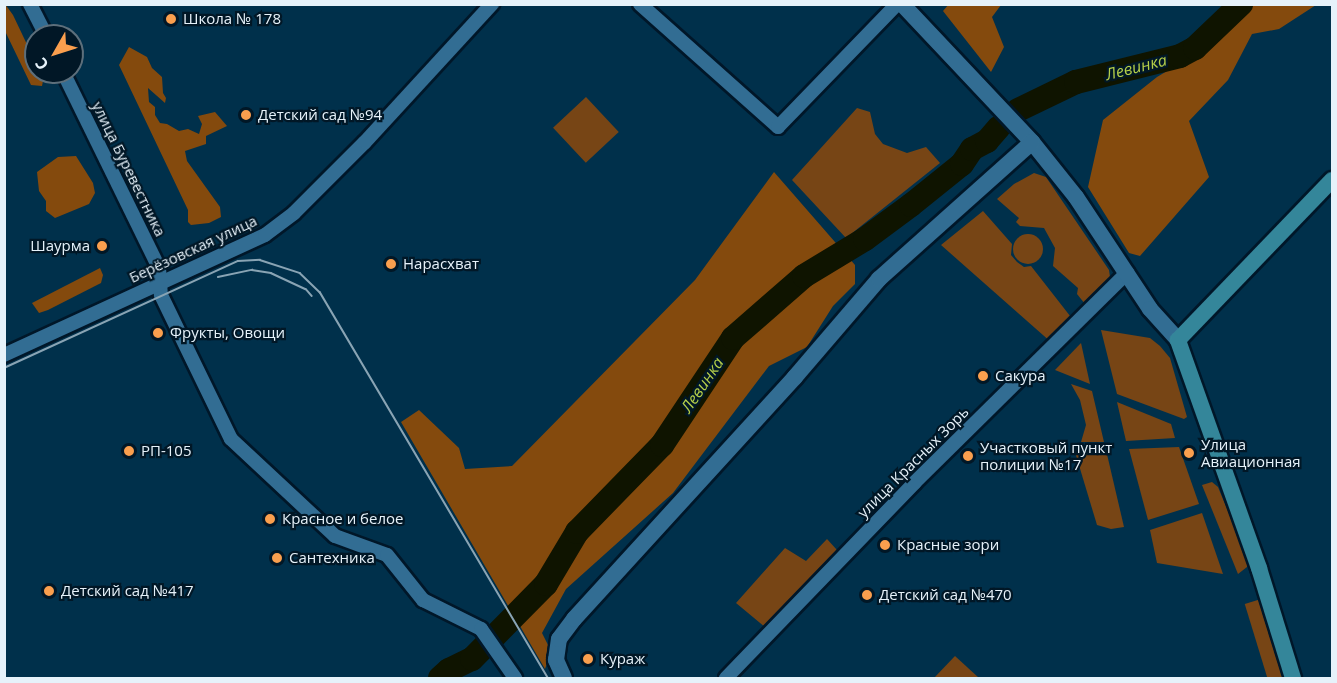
<!DOCTYPE html>
<html>
<head>
<meta charset="utf-8">
<style>
	body { margin:0 }
	#map { position:relative; width:1337px; height:683px; overflow:hidden; background:#00304b; font-family:"Open Sans",sans-serif }
	div>[style] { position:absolute }
	.green>* { inset:0; background:#774515; transform-origin:0 0 }
	.round { border-radius:50% }
	.forest>* { inset:0; background:#844a0d }
	.river>* { height:24px; margin:-12px; padding:0 12px; transform-origin:12px; border-radius:12px; background:#0f1400 }
	.roads { filter:drop-shadow(2px 0 #001729) drop-shadow(-2px 0 #001729) drop-shadow(0 2px #001729) drop-shadow(0 -2px #001729) }
	.minor>* { height:14px; margin:-7px; padding:0 7px; transform-origin:7px; border-radius:7px; background:#326d93 }
	.tertiary>* { height:16px; margin:-8px; padding:0 8px; transform-origin:8px; border-radius:8px; background:#326d93 }
	.secondary>* { height:16px; margin:-8px; padding:0 8px; transform-origin:8px; border-radius:8px; background:#34869a }
	.tram>* { height:1.5px; margin:-0.75px; padding:0 0.75px; transform-origin:0.75px; border-radius:0.75px; background:#89a4b4 }
	.dots>* { width:16px; height:16px; translate:-50% -50%; box-sizing:border-box; border:3px solid #011726; border-radius:50% }
	span { translate:-50% -50%; white-space:nowrap; text-align:center; line-height:1.15; -webkit-text-stroke:4.5px #011726; paint-order:stroke }
	.poi-label { font-size:15px; color:#e6f2fa }
	.left { translate:0 -50%; text-align:left }
	.right { translate:-100% -50%; text-align:right }
	.street-label { font-size:15px; color:#e6f2fa }
	.water-label { font-size:16px; color:#b5cf49; font-style:italic }
	.frame { position:absolute; inset:0; border:6px solid #e6f2fa; pointer-events:none }
	.north { position:absolute; left:24px; top:24px; width:60px; height:60px; box-sizing:border-box; background:#011726; border:2px solid #5d6f7b; border-radius:50%; rotate:231deg; font-size:16px; font-weight:700; line-height:24px; text-align:center; color:#e6f2fa }
	.north::after { content:''; display:block; margin:auto; width:21px; height:27px; background:#fa9f4e; clip-path:polygon(50% 0,100% 100%,50% 72%,0 100%) }
</style>
</head>
<body>
<div id="map">
	<div class="green">
		<div style="left:586px;top:97px;width:48px;height:45px;rotate:47deg"></div>
		<div style="clip-path:polygon(857px 108px,870px 112px,875px 134px,883px 144px,907px 153px,926px 147px,940px 163px,846px 238px,792px 180px)"></div>
		<div style="clip-path:polygon(1034px 173px,1046px 177px,1109px 270px,1110px 277px,1085px 304px,1077px 294px,1078px 288px,1053px 266px,1055px 248px,1044px 228px,1020px 226px,1016px 222px,1019px 218px,997px 199px,1014px 184px)"></div>
		<div style="clip-path:polygon(983px 211px,1012px 244px,1011px 255px,1017px 262px,1024px 267px,1031px 266px,1074px 321px,1052px 343px,941px 245px)"></div>
		<div class="round" style="left:1013px;top:234px;width:30px;height:30px"></div>
		<div style="clip-path:polygon(1101px 330px,1150px 338px,1160px 346px,1170px 358px,1187px 417px,1184px 419px,1117px 394px)"></div>
		<div style="clip-path:polygon(1081px 343px,1090px 384px,1055px 370px)"></div>
		<div style="clip-path:polygon(1071px 384px,1092px 391px,1104px 442px,1081px 442px,1086px 425px,1080px 400px)"></div>
		<div style="clip-path:polygon(1117px 402px,1171px 424px,1175px 438px,1126px 441px)"></div>
		<div style="clip-path:polygon(1179px 447px,1199px 504px,1148px 520px,1129px 449px)"></div>
		<div style="clip-path:polygon(1106px 450px,1124px 527px,1111px 529px,1097px 525px,1075px 452px)"></div>
		<div style="clip-path:polygon(1212px 482px,1218px 487px,1248px 560px,1247px 567px,1238px 574px,1202px 485px)"></div>
		<div style="clip-path:polygon(1202px 513px,1223px 574px,1157px 563px,1150px 530px)"></div>
		<div style="clip-path:polygon(827px 539px,837px 550px,765px 627px,736px 603px,785px 548px,806px 561px)"></div>
		<div style="left:1261px;top:599px;width:83px;height:17px;rotate:73deg"></div>
		<div style="clip-path:polygon(955px 656px,979px 678px,934px 678px)"></div>
	</div>
	<div class="forest">
		<div style="clip-path:polygon(5px 4px,13px 15px,33px 57px,36px 72px,40px 72px,43px 81px,42px 86px,31px 85px,5px 31px)"></div>
		<div style="clip-path:polygon(949px 4px,1001px 5px,992px 17px,1004px 47px,991px 72px,943px 11px)"></div>
		<div style="clip-path:polygon(1249px 4px,1316px 5px,1279px 29px,1252px 34px,1228px 80px,1189px 121px,1209px 177px,1140px 256px,1129px 253px,1088px 187px,1103px 120px,1157px 77px,1199px 52px)"></div>
		<div style="clip-path:polygon(129px 47px,147px 57px,152px 68px,162px 77px,163px 93px,166px 98px,165px 103px,148px 88px,149px 102px,155px 107px,155px 115px,160px 123px,167px 124px,179px 131px,188px 129px,199px 134px,202px 124px,198px 116px,215px 112px,227px 126px,206px 136px,206px 144px,185px 151px,187px 161px,220px 207px,221px 217px,209px 223px,191px 225px,188px 222px,188px 210px,119px 65px)"></div>
		<div style="clip-path:polygon(76px 156px,93px 183px,95px 193px,89px 204px,55px 218px,46px 211px,46px 201px,39px 191px,37px 172px,58px 157px)"></div>
		<div style="clip-path:polygon(774px 172px,855px 265px,855px 284px,833px 306px,807px 347px,769px 366px,673px 493px,566px 589px,542px 633px,551px 651px,545px 669px,401px 422px,419px 410px,459px 448px,465px 469px,512px 466px,695px 280px)"></div>
		<div style="clip-path:polygon(100px 268px,103px 275px,101px 283px,48px 310px,39px 313px,32px 303px)"></div>
	</div>
	<div class="river">
		<div style="left:1018px;top:110px;width:64px;rotate:-25.8deg"></div>
		<div style="left:1076px;top:82px;width:107px;rotate:-14deg"></div>
		<div style="left:1180px;top:56px;width:17px;rotate:-28deg"></div>
		<div style="left:1195px;top:48px;width:64px;rotate:-43.7deg"></div>
		<div style="left:440px;top:678px;width:12px;rotate:-42deg"></div>
		<div style="left:449px;top:670px;width:25px;rotate:-26deg"></div>
		<div style="left:472px;top:659px;width:105px;rotate:-45.4deg"></div>
		<div style="left:546px;top:584px;width:61px;rotate:-59.2deg"></div>
		<div style="left:577px;top:532px;width:122px;rotate:-45.7deg"></div>
		<div style="left:662px;top:445px;width:128px;rotate:-56.4deg"></div>
		<div style="left:733px;top:338px;width:94px;rotate:-41.1deg"></div>
		<div style="left:804px;top:276px;width:71px;rotate:-31.2deg"></div>
		<div style="left:865px;top:239px;width:57px;rotate:-36.5deg"></div>
		<div style="left:911px;top:205px;width:65px;rotate:-38.8deg"></div>
		<div style="left:962px;top:164px;width:18px;rotate:-56deg"></div>
		<div style="left:972px;top:149px;width:17px;rotate:-28deg"></div>
		<div style="left:987px;top:141px;width:18px;rotate:-49deg"></div>
	</div>
	<div class="roads">
		<div class="minor">
			<div style="left:30px;top:4px;width:36px;rotate:63deg"></div>
			<div style="left:640px;top:4px;width:185px;rotate:41.7deg"></div>
			<div style="left:778px;top:127px;width:171px;rotate:-45.9deg"></div>
			<div style="left:63px;top:72px;width:218px;rotate:63.9deg"></div>
			<div style="left:159px;top:268px;width:27px;rotate:86deg"></div>
			<div style="left:161px;top:295px;width:160px;rotate:64.1deg"></div>
			<div style="left:231px;top:439px;width:142px;rotate:43deg"></div>
			<div style="left:335px;top:536px;width:55px;rotate:20.1deg"></div>
			<div style="left:387px;top:555px;width:58px;rotate:51.3deg"></div>
			<div style="left:423px;top:600px;width:65px;rotate:26.6deg"></div>
			<div style="left:481px;top:629px;width:60px;rotate:55.2deg"></div>
			<div style="left:4px;top:355px;width:287px;rotate:-24.7deg"></div>
			<div style="left:265px;top:235px;width:36px;rotate:-37deg"></div>
			<div style="left:294px;top:213px;width:100px;rotate:-45deg"></div>
			<div style="left:365px;top:142px;width:188px;rotate:-47.4deg"></div>
			<div style="left:726px;top:678px;width:272px;rotate:-46deg"></div>
			<div style="left:915px;top:482px;width:298px;rotate:-44.6deg"></div>
		</div>
		<div class="tertiary">
			<div style="left:902px;top:4px;width:190px;rotate:46.7deg"></div>
			<div style="left:1032px;top:142px;width:70px;rotate:51.3deg"></div>
			<div style="left:1076px;top:197px;width:134px;rotate:56.5deg"></div>
			<div style="left:1150px;top:309px;width:42px;rotate:47.9deg"></div>
			<div style="left:564px;top:678px;width:20px;rotate:-114deg"></div>
			<div style="left:556px;top:660px;width:21px;rotate:-82deg"></div>
			<div style="left:559px;top:639px;width:25px;rotate:-53deg"></div>
			<div style="left:574px;top:619px;width:328px;rotate:-47.6deg"></div>
			<div style="left:795px;top:377px;width:129px;rotate:-49.4deg"></div>
			<div style="left:879px;top:279px;width:205px;rotate:-41.8deg"></div>
		</div>
		<div class="secondary">
			<div style="left:1293px;top:678px;width:115px;rotate:-107.2deg"></div>
			<div style="left:1259px;top:568px;width:242px;rotate:-109.6deg"></div>
			<div style="left:1178px;top:340px;width:222px;rotate:-46.1deg"></div>
		</div>
	</div>
	<div class="tram">
		<div style="left:218px;top:277px;width:35px;rotate:-12deg"></div>
		<div style="left:252px;top:270px;width:19px;rotate:9deg"></div>
		<div style="left:271px;top:273px;width:38px;rotate:25deg"></div>
		<div style="left:306px;top:289px;width:9px;rotate:49deg"></div>
		<div style="left:4px;top:368px;width:257px;rotate:-24.6deg"></div>
		<div style="left:238px;top:261px;width:22px;rotate:-3deg"></div>
		<div style="left:260px;top:260px;width:42px;rotate:18deg"></div>
		<div style="left:300px;top:273px;width:28px;rotate:44deg"></div>
		<div style="left:320px;top:292px;width:448px;rotate:59.4deg"></div>
	</div>
	<div class="dots">
		<div style="left:171px;top:19px;background:#fa9f4e"></div>
		<div style="left:246px;top:115px;background:#fa9f4e"></div>
		<div style="left:102px;top:246px;background:#fa9f4e"></div>
		<div style="left:391px;top:264px;background:#fa9f4e"></div>
		<div style="left:158px;top:333px;background:#fa9f4e"></div>
		<div style="left:983px;top:376px;background:#fa9f4e"></div>
		<div style="left:129px;top:451px;background:#fa9f4e"></div>
		<div style="left:1189px;top:453px;background:#fa9f4e"></div>
		<div style="left:968px;top:456px;background:#fa9f4e"></div>
		<div style="left:270px;top:519px;background:#fa9f4e"></div>
		<div style="left:885px;top:545px;background:#fa9f4e"></div>
		<div style="left:277px;top:558px;background:#fa9f4e"></div>
		<div style="left:49px;top:591px;background:#fa9f4e"></div>
		<div style="left:867px;top:595px;background:#fa9f4e"></div>
		<div style="left:588px;top:659px;background:#fa9f4e"></div>
	</div>
	<div class="poi-label">
		<span class="left" style="left:183px;top:19px">Школа № 178</span>
		<span class="left" style="left:258px;top:115px">Детский сад №94</span>
		<span class="right" style="left:90px;top:246px">Шаурма</span>
		<span class="left" style="left:403px;top:264px">Нарасхват</span>
		<span class="left" style="left:170px;top:333px">Фрукты, Овощи</span>
		<span class="left" style="left:995px;top:376px">Сакура</span>
		<span class="left" style="left:1201px;top:453px">Улица<br>Авиационная</span>
		<span class="left" style="left:980px;top:456px">Участковый пункт<br>полиции №17</span>
		<span class="left" style="left:141px;top:451px">РП-105</span>
		<span class="left" style="left:282px;top:519px">Красное и белое</span>
		<span class="left" style="left:897px;top:545px">Красные зори</span>
		<span class="left" style="left:289px;top:558px">Сантехника</span>
		<span class="left" style="left:61px;top:591px">Детский сад №417</span>
		<span class="left" style="left:879px;top:595px">Детский сад №470</span>
		<span class="left" style="left:600px;top:659px">Кураж</span>
	</div>
	<div class="street-label">
		<span style="left:129px;top:169px;rotate:64deg">улица Буревестника</span>
		<span style="left:193px;top:249px;rotate:-25deg">Берёзовская улица</span>
		<span style="left:913px;top:462px;rotate:-45deg">улица Красных Зорь</span>
	</div>
	<div class="water-label">
		<span style="left:1136px;top:67px;rotate:-14deg">Левинка</span>
		<span style="left:702px;top:385px;rotate:-56deg">Левинка</span>
	</div>
	<div class="frame"></div>
	<div class="north">С</div>
</div>
</body>
</html>
